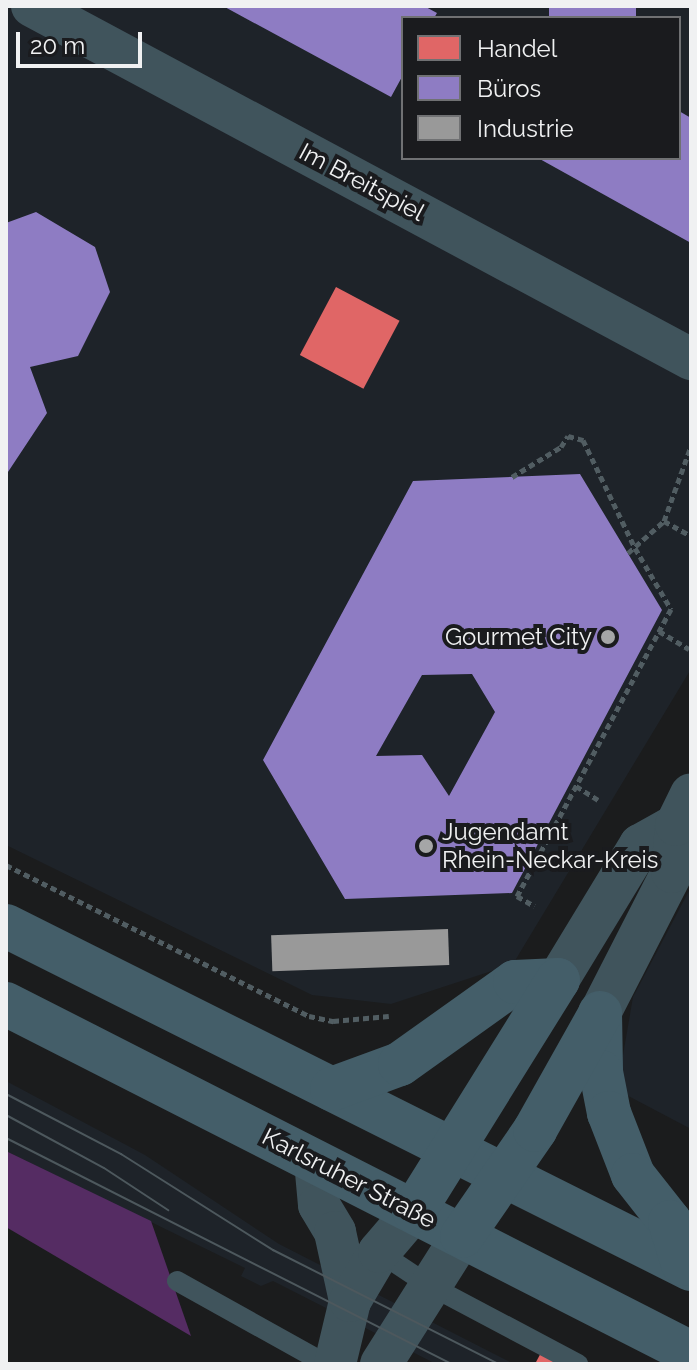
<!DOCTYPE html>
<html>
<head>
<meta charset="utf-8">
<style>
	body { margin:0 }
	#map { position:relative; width:697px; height:1370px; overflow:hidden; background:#1b1c1d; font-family:Raleway,sans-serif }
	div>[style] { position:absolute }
	.built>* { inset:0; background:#1e2329 }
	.forest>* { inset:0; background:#552c63 }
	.shops>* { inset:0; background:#e06666; transform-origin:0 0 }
	.offices>* { inset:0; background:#8e7cc3; transform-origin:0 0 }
	.industry>* { inset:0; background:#999; transform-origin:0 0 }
	.path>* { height:5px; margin-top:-2.5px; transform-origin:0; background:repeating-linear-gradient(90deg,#515d62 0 6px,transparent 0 10px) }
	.lane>* { height:20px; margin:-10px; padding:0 10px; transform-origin:10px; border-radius:10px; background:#40545c }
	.street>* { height:42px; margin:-21px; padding:0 21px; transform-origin:21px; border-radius:21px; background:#40545c }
	.secondary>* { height:44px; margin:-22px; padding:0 22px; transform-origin:22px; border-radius:22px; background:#445e69 }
	.tram>* { height:2px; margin:-1px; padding:0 1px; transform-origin:1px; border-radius:1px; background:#4d585d }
	.dots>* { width:22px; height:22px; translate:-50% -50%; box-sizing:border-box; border:4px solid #1a1b1e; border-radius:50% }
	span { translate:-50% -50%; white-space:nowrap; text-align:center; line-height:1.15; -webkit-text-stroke:8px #1a1b1e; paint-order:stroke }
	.street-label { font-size:24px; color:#f0f1f2 }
	.poi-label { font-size:24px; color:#f0f1f2 }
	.right { translate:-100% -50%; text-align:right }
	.left { translate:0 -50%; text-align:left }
	.frame { position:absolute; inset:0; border:8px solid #f0f1f2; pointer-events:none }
	.legend { position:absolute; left:401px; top:16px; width:280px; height:144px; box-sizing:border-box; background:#1a1b1e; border:2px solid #707173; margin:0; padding:10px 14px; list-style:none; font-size:24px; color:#f0f1f2 }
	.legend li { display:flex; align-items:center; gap:16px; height:40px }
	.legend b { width:40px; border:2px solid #707173 }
	.scale { position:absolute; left:16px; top:32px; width:126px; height:36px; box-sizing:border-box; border:4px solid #f0f1f2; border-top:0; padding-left:10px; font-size:24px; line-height:28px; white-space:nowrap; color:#f0f1f2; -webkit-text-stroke:6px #1a1b1e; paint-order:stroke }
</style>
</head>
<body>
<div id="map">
	<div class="built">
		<div style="clip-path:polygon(evenodd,6px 6px,691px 6px,691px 669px,513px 964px,391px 1004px,312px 995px,6px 845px,6px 6px,403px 18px,679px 18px,679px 158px,403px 158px,403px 18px)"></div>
		<div style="clip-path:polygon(691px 887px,691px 1129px,617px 1090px,633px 997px)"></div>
		<div style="clip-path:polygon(6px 1081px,145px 1155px,279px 1244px,514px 1364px,436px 1364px,273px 1281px,261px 1286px,241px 1276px,245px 1268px,6px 1151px)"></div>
	</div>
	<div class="forest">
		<div style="clip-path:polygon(6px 1151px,151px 1221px,191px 1336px,6px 1227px)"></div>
	</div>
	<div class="shops">
		<div style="left:336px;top:287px;width:72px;height:77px;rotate:28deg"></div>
		<div style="clip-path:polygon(544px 1347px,577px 1364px,535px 1364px)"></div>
	</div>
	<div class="offices">
		<div style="clip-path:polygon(223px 6px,424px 6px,437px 13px,434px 18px,403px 18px,403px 75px,391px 97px)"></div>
		<div style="left:549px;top:6px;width:87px;height:13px"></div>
		<div style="clip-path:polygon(679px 111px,691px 118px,691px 243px,538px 158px,679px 158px)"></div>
		<div style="clip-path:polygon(36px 212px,95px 247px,110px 292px,78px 356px,30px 367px,47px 413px,6px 475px,6px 223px)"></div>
		<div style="clip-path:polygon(evenodd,580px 474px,662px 610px,512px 893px,345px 899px,263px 760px,413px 481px,580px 474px,472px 674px,495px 712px,449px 796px,422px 755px,376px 756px,422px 675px,472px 674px)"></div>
	</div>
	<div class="industry">
		<div style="left:448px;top:929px;width:36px;height:177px;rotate:88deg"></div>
	</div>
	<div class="path">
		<div style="left:512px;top:477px;width:57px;rotate:-31.5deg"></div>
		<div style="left:561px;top:447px;width:13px;rotate:-58deg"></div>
		<div style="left:568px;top:436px;width:16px;rotate:15deg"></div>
		<div style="left:583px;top:440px;width:120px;rotate:64.3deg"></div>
		<div style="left:635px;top:548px;width:71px;rotate:59.5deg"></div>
		<div style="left:671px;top:609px;width:326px;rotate:118.2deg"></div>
		<div style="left:517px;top:896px;width:20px;rotate:30deg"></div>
		<div style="left:664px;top:521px;width:31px;rotate:29deg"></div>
		<div style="left:628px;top:553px;width:48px;rotate:-41.6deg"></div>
		<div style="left:664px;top:521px;width:80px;rotate:-70.2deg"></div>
		<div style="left:659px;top:631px;width:35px;rotate:31deg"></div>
		<div style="left:576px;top:786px;width:26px;rotate:32deg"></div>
		<div style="left:6px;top:865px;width:339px;rotate:26.5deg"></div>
		<div style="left:309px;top:1016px;width:25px;rotate:12deg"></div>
		<div style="left:333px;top:1021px;width:56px;rotate:-5.1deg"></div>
	</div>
	<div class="lane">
		<div style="left:379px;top:1252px;width:58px;rotate:33.7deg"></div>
		<div style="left:427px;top:1284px;width:171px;rotate:27.9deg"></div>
		<div style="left:177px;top:1281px;width:171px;rotate:29.1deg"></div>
	</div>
	<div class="street">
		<div style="left:32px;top:6px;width:748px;rotate:28.18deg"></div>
		<div style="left:558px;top:980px;width:158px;rotate:-58.7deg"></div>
		<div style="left:640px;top:845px;width:41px;rotate:-29.1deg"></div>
		<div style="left:600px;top:1013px;width:158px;rotate:-62.9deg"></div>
		<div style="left:672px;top:872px;width:47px;rotate:-85.1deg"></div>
		<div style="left:676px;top:825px;width:34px;rotate:-64deg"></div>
		<div style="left:315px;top:1161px;width:44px;rotate:84.8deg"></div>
		<div style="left:319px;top:1205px;width:31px;rotate:59deg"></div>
		<div style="left:335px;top:1232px;width:71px;rotate:77.7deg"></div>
		<div style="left:335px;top:1364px;width:65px;rotate:-76.6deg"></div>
		<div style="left:350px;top:1301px;width:57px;rotate:-59.4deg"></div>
		<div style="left:379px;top:1252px;width:54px;rotate:-49.5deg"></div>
		<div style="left:381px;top:1364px;width:151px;rotate:-57.7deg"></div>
	</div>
	<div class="secondary">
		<div style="left:6px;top:926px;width:766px;rotate:26.6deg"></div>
		<div style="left:6px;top:1004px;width:769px;rotate:27deg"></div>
		<div style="left:600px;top:1013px;width:59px;rotate:89deg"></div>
		<div style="left:601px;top:1072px;width:42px;rotate:79deg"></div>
		<div style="left:609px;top:1113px;width:66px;rotate:68.8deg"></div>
		<div style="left:633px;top:1175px;width:60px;rotate:51.8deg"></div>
		<div style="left:670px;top:1222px;width:44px;rotate:72.8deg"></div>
		<div style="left:332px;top:1089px;width:72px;rotate:-20.2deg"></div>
		<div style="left:400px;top:1064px;width:141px;rotate:-35.5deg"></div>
		<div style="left:515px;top:982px;width:43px;rotate:-2.7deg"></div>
		<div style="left:414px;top:1211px;width:272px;rotate:-58.1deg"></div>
		<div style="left:462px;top:1236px;width:129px;rotate:-55.4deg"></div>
		<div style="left:535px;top:1130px;width:133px;rotate:-60.7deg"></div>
	</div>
	<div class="tram">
		<div style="left:6px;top:1094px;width:130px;rotate:27.6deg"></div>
		<div style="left:121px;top:1154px;width:180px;rotate:32.3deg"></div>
		<div style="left:273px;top:1250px;width:253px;rotate:26.8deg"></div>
		<div style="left:6px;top:1115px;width:111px;rotate:28.4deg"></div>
		<div style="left:104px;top:1168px;width:77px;rotate:33.3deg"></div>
		<div style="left:6px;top:1138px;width:500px;rotate:26.9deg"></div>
	</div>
	<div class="dots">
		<div style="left:608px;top:637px;background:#a5a6a7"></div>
		<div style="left:426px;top:846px;background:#a5a6a7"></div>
	</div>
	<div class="street-label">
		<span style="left:362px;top:182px;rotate:28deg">Im Breitspiel</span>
		<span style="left:349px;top:1178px;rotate:27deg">Karlsruher Straße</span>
	</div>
	<div class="poi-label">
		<span class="right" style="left:592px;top:637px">Gourmet City</span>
		<span class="left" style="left:442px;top:846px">Jugendamt<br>Rhein-Neckar-Kreis</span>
	</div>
	<div class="frame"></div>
	<ul class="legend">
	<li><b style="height:22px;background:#e06666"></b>Handel</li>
	<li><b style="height:22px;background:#8e7cc3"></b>Büros</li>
	<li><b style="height:22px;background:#999"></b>Industrie</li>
	</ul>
	<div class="scale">20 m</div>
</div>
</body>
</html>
